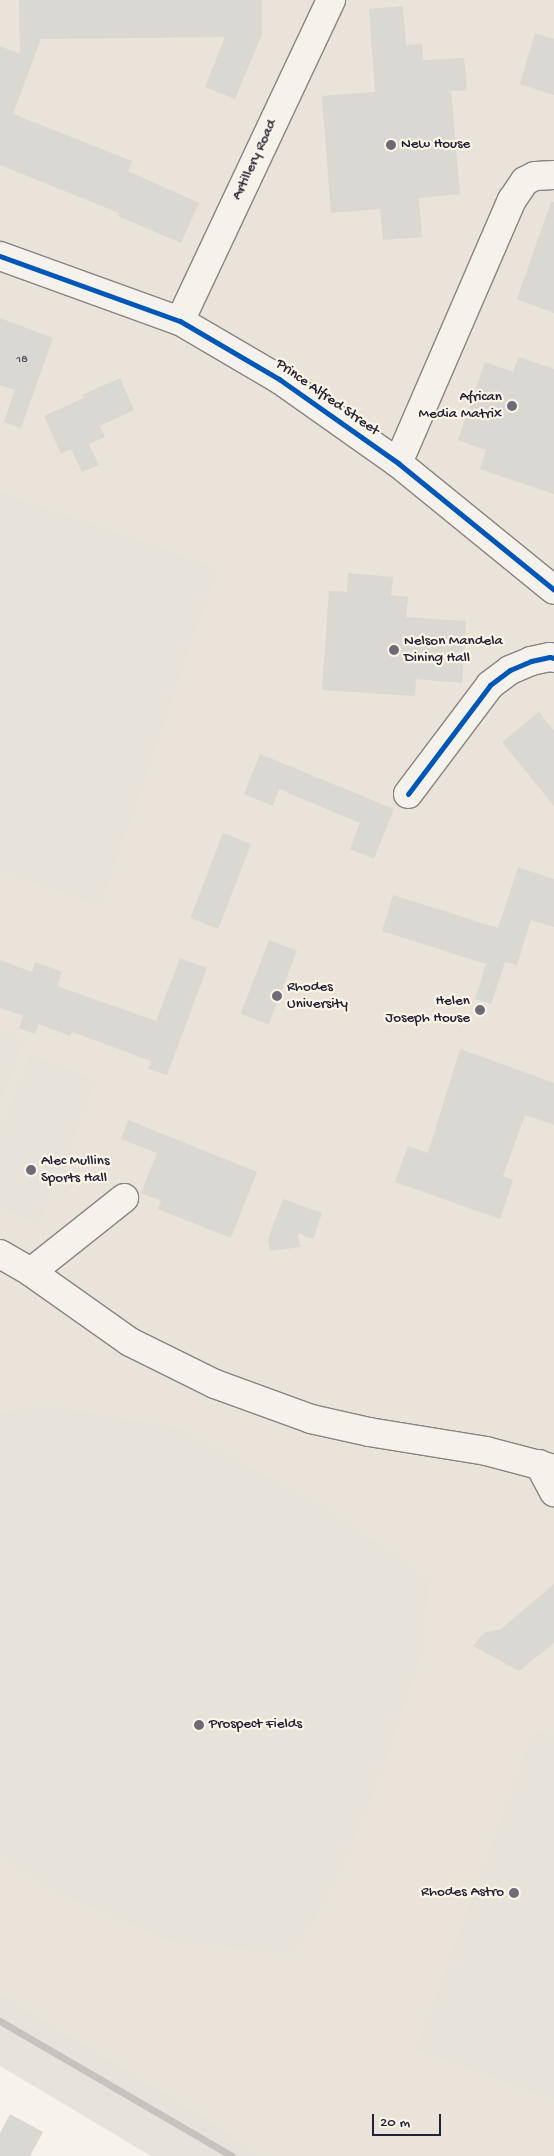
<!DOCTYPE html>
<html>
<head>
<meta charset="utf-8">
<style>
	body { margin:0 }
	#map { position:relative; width:554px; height:2156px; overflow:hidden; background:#f7f3ea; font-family:"Gochi Hand",sans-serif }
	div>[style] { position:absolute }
	.built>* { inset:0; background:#e9e3d9 }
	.green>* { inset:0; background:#e8e3da }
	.stream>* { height:7px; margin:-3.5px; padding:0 3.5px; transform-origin:3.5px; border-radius:3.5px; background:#c7c2be }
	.building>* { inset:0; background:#dad8d2; transform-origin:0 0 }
	.roads { filter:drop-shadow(1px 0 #868485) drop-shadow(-1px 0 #868485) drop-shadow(0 1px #868485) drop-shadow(0 -1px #868485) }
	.minor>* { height:28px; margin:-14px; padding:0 14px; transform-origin:14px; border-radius:14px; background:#f5f2ec }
	.cycleway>* { height:5px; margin:-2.5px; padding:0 2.5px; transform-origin:2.5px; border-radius:2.5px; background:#0057b8 }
	.dots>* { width:14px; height:14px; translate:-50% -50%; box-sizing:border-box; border:2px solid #fcf5e5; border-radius:50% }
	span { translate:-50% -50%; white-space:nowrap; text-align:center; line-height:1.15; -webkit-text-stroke:4.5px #fcf5e5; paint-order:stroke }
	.number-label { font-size:12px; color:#505061 }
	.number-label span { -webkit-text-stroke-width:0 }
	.poi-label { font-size:15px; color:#22223b }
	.left { translate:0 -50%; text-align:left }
	.right { translate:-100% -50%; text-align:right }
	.street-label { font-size:15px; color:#22223b }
	.scale { position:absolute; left:372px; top:2114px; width:69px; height:22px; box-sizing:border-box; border:2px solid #22223b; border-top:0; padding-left:6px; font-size:15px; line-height:18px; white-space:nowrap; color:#22223b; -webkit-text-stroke:4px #fcf5e5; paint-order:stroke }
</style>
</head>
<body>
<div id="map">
	<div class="built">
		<div style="clip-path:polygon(0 0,554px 0,554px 2156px,259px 2156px,224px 2128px,0 1992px)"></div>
	</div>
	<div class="green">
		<div style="clip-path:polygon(0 492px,218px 568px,101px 906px,0 870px)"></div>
		<div style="clip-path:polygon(0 1030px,24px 1039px,0 1105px)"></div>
		<div style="clip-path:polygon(30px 1054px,96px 1080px,40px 1224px,0 1208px,0 1132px)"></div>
		<div style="clip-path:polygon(46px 1406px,179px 1428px,323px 1507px,430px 1579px,422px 1654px,373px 1796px,332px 1891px,293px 1954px,169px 1941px,46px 1887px,0 1856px,0 1414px)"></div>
		<div style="clip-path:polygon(534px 1729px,554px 1737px,554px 2100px,416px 2049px)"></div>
		<div style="clip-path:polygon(0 1992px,224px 2128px,259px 2156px,151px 2156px,0 2066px)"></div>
	</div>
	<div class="stream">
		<div style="left:0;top:2021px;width:268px;rotate:30.2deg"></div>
	</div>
	<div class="building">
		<div style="clip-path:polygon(19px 0,262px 0,262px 34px,235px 99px,205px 87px,225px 37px,41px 39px,13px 114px,132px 161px,128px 171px,199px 203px,181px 243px,118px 216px,119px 213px,0 165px,0 46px,20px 54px)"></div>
		<div style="clip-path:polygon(403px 6px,406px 45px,422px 44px,423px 60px,464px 58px,467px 90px,451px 91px,460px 194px,419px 198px,422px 237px,383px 240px,380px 209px,331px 213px,322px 96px,375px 92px,369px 9px)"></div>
		<div style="clip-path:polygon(535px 33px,554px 39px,554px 95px,520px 84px)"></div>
		<div style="clip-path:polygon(551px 202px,554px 202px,554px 313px,517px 299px)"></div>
		<div style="clip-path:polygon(0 318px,53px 338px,21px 428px,4px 422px,15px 390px,0 385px)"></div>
		<div style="clip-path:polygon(518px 357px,554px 369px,554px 494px,480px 469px,486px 450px,458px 440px,485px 362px,513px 372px)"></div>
		<div style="clip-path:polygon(120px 378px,134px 410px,100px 426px,105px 437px,89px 444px,99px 465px,82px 472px,71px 449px,61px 454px,44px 416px,84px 398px,82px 395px)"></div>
		<div style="clip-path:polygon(348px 573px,393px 577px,391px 595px,408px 597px,406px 617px,466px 621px,462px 683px,416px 679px,415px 696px,322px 690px,329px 591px,347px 592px)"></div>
		<div style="clip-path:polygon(539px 712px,554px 731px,554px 806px,502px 742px)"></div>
		<div style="clip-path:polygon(260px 754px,394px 809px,374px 859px,350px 849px,360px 823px,279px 789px,273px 806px,244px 794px)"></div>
		<div style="left:223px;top:833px;width:30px;height:91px;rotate:21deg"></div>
		<div style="clip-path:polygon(518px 867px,554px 879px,554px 927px,531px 920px,517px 965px,505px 962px,491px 1004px,475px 999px,486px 964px,382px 931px,393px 895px,498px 928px)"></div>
		<div style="left:269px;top:940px;width:30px;height:79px;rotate:21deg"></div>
		<div style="clip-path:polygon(180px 958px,207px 968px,167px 1075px,148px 1069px,151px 1061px,72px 1032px,70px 1036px,39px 1024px,35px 1034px,19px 1028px,23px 1016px,0 1008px,0 960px,32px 972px,35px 962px,62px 972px,57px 986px,156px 1021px)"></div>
		<div style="clip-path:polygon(460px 1049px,554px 1083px,554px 1125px,525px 1115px,503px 1176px,513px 1180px,500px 1219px,395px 1182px,408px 1146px,428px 1153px)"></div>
		<div style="clip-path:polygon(128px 1120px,257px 1172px,231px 1238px,158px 1209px,161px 1201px,141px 1193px,157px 1153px,121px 1139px)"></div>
		<div style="clip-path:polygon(283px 1199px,322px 1213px,313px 1239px,298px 1233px,300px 1247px,270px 1251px,268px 1239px)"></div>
		<div style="clip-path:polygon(554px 1584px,554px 1643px,519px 1671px,473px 1646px,481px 1636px,487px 1632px,500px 1630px)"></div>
		<div style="clip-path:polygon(10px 2114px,43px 2132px,30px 2156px,0 2156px,0 2133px)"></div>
	</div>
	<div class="roads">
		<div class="minor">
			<div style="left:0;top:256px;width:191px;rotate:19.9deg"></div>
			<div style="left:180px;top:321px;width:115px;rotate:30.4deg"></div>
			<div style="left:279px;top:379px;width:146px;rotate:35.2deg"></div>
			<div style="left:398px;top:463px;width:201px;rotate:39.1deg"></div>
			<div style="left:180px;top:321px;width:355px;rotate:-64.8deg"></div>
			<div style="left:398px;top:463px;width:287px;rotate:-66.6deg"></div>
			<div style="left:512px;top:200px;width:23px;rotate:-56deg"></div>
			<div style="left:525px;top:181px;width:11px;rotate:-27deg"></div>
			<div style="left:535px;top:176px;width:19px;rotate:-3deg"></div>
			<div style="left:408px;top:794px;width:136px;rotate:-53deg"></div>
			<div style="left:490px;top:685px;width:25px;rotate:-37deg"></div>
			<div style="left:510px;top:670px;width:23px;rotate:-23deg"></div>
			<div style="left:531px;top:661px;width:19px;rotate:-12deg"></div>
			<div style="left:550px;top:657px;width:4px;rotate:14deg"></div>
			<div style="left:0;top:1254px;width:36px;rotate:30deg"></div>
			<div style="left:31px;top:1272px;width:121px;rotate:35.3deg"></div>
			<div style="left:130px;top:1342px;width:95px;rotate:26.3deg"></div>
			<div style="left:215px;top:1384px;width:102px;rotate:20deg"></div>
			<div style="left:311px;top:1419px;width:59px;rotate:12.6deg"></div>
			<div style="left:369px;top:1432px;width:119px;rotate:9.2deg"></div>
			<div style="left:486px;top:1451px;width:70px;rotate:14.8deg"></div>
			<div style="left:31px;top:1272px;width:119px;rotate:-38.5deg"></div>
			<div style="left:539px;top:1464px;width:32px;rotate:62deg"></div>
		</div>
	</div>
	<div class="cycleway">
		<div style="left:0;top:256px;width:191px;rotate:19.9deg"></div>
		<div style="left:180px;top:321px;width:115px;rotate:30.4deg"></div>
		<div style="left:279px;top:379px;width:146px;rotate:35.2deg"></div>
		<div style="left:398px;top:463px;width:201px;rotate:39.1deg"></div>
		<div style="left:408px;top:794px;width:136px;rotate:-53deg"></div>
		<div style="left:490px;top:685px;width:25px;rotate:-37deg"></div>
		<div style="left:510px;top:670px;width:23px;rotate:-23deg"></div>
		<div style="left:531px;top:661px;width:19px;rotate:-12deg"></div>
		<div style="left:550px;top:657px;width:4px;rotate:14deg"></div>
	</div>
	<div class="dots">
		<div style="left:391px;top:145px;background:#6d6b78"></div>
		<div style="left:512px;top:406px;background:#6d6b78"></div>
		<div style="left:394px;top:650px;background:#6d6b78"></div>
		<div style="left:277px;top:996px;background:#6d6b78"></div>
		<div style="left:480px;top:1010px;background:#6d6b78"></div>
		<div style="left:31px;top:1170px;background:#6d6b78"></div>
		<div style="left:199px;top:1725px;background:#6d6b78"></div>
		<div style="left:514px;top:1893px;background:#6d6b78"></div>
	</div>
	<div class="number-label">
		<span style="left:22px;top:361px">18</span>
	</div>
	<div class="poi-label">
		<span class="left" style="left:401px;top:145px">New House</span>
		<span class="right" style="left:502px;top:406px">African<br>Media Matrix</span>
		<span class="left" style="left:404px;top:650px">Nelson Mandela<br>Dining Hall</span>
		<span class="left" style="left:287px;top:996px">Rhodes<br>University</span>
		<span class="right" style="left:470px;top:1010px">Helen<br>Joseph House</span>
		<span class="left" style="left:41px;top:1170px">Alec Mullins<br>Sports Hall</span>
		<span class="left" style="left:209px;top:1725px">Prospect Fields</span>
		<span class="right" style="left:504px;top:1893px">Rhodes Astro</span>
	</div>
	<div class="street-label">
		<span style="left:255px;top:160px;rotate:-65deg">Artillery Road</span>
		<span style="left:327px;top:398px;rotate:35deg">Prince Alfred Street</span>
	</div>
	<div class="scale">20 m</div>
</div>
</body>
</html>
